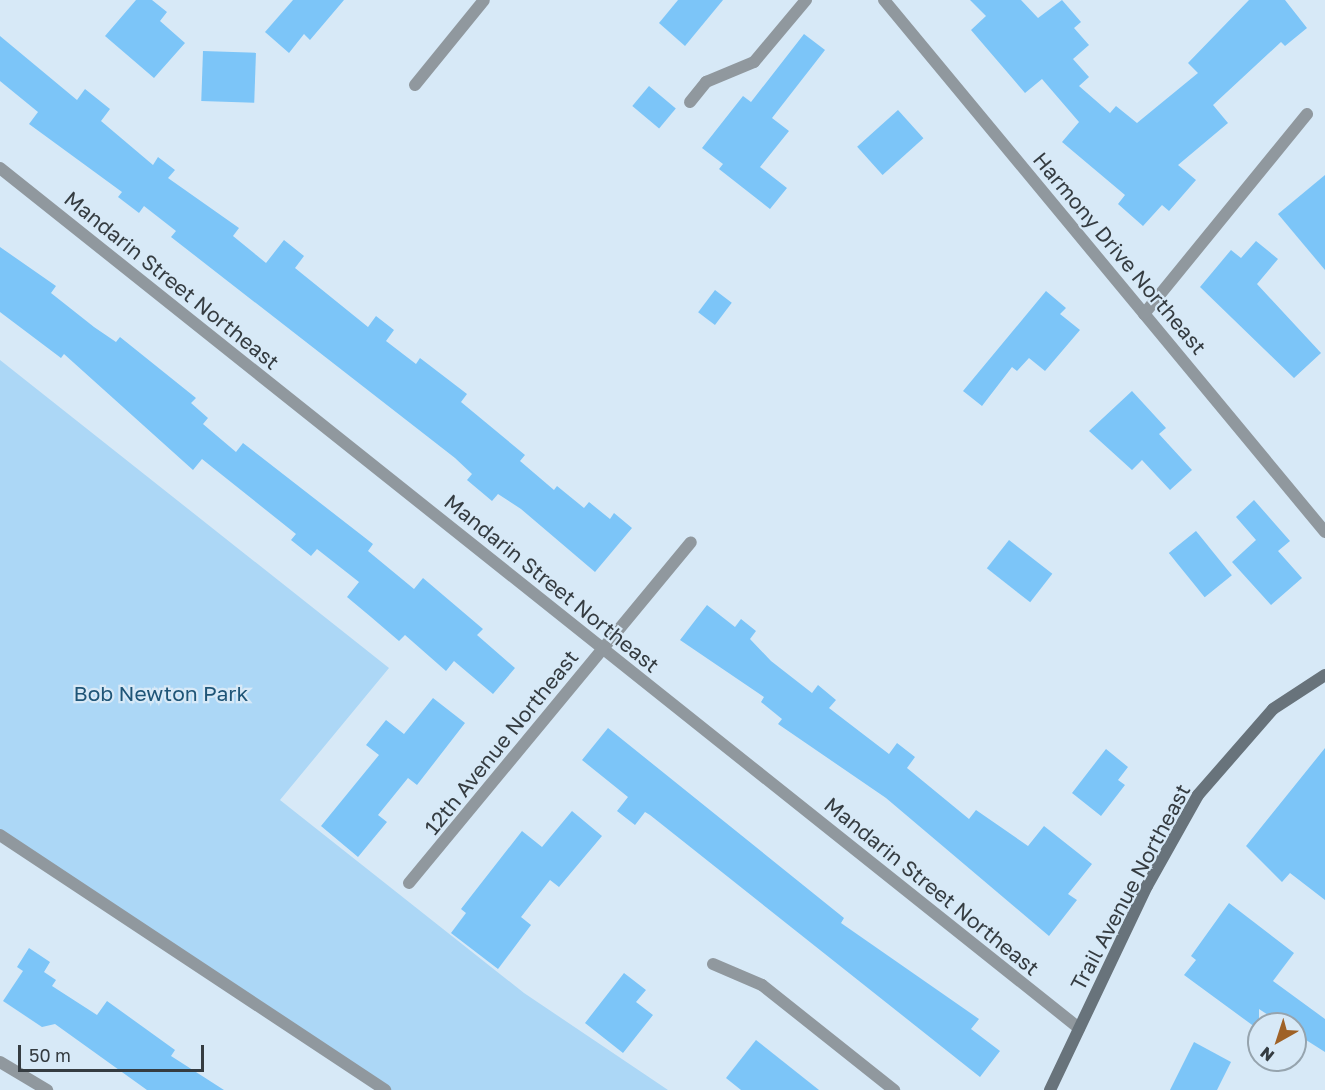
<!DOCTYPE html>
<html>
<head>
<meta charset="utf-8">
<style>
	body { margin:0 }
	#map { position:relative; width:1325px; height:1090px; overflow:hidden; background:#d7e9f7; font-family:"Golos Text",sans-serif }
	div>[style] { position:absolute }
	.green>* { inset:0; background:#acd7f6 }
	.building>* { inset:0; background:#7cc5f8; transform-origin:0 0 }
	.lane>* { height:12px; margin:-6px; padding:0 6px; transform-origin:6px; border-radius:6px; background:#90989e }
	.street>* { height:12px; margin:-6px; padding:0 6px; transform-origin:6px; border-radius:6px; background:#90989e }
	.secondary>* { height:12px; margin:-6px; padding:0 6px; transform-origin:6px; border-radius:6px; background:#68737b }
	span { translate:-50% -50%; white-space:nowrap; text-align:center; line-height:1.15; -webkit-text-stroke:4.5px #d7e9f7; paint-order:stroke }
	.street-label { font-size:21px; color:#353c41 }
	.park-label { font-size:21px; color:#1f5577 }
	.north { position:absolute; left:1247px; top:1012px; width:60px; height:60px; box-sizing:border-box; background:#d7e9f7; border:2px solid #96a4ae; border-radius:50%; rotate:219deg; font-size:16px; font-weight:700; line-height:24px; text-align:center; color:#353c41 }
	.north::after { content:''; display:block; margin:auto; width:21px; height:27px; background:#9f6227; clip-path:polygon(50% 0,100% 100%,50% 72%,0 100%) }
	.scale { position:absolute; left:18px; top:1045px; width:186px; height:27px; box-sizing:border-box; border:3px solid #353c41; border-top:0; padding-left:8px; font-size:18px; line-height:21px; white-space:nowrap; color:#353c41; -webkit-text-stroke:4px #d7e9f7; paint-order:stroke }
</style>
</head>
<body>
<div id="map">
	<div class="green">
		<div style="clip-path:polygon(0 360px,389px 668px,280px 800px,524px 993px,668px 1090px,388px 1090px,0 832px)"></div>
	</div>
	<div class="building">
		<div style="clip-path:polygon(136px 0,152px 0,167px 12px,160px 21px,185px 43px,154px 78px,105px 36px)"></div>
		<div style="clip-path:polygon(293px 0,344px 0,310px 40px,304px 34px,289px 53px,265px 32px)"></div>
		<div style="clip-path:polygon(678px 0,723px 0,685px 46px,659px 23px)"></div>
		<div style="clip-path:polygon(970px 0,1021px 0,1038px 18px,1062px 0,1081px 22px,1074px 28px,1089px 45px,1073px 59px,1089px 77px,1079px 86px,1110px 113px,1116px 106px,1137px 123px,1198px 73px,1188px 63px,1249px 0,1285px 0,1307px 28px,1285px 46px,1281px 42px,1213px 105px,1228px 123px,1178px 165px,1196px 180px,1169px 211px,1162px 205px,1143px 226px,1118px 204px,1125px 195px,1062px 142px,1079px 122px,1042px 79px,1025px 93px,971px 30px,986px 16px)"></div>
		<div style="clip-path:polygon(804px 34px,825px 50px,772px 118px,789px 131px,760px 167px,787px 188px,770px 209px,719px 169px,723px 164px,702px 148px,743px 96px,751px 102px)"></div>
		<div style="clip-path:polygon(0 36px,77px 100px,85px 89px,110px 109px,101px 121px,153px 165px,158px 157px,175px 170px,168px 178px,239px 228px,233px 236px,266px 263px,284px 240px,304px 256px,295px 268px,368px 327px,376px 316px,394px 330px,386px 341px,416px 364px,420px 358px,467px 394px,461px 402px,525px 455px,520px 461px,554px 490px,557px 486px,584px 508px,589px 502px,610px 519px,614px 513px,632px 528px,595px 572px,521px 509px,498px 494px,492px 501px,467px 480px,472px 474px,455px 458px,171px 237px,176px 231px,144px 206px,139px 213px,118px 197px,122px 192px,29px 124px,38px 112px,0 81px)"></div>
		<div style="left:203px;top:51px;width:53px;height:50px;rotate:2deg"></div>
		<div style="left:649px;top:86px;width:35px;height:26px;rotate:40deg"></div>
		<div style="left:898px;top:110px;width:38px;height:55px;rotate:48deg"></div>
		<div style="clip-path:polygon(1325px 175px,1325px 270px,1278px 214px)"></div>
		<div style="clip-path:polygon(1256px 241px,1278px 259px,1257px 284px,1321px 353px,1294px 378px,1200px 287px,1231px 250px,1241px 258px)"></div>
		<div style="clip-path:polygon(0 247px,56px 286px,51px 293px,94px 327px,116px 342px,120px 337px,196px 398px,191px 403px,208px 418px,203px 424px,236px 452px,243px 443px,373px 544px,368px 551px,414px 589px,423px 578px,483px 629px,477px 635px,515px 668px,493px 694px,454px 661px,446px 671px,405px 635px,399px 641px,371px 617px,347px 597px,359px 582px,317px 549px,311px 556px,291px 540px,296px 534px,202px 459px,193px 470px,64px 354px,61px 358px,0 312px)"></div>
		<div style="left:715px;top:290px;width:21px;height:28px;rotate:37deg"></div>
		<div style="clip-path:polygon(1046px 291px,1066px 308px,1060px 314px,1080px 330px,1045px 371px,1029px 358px,1017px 371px,1012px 367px,982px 406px,963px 391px)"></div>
		<div style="clip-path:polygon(1132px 391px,1166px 428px,1159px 434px,1192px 470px,1170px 490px,1142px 460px,1132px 470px,1089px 431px)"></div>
		<div style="clip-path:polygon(1254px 500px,1290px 541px,1278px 551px,1302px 578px,1271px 605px,1232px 562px,1256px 540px,1236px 517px)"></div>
		<div style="left:1196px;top:531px;width:57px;height:35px;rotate:51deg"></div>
		<div style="left:1009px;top:540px;width:55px;height:36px;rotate:38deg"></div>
		<div style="clip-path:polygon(707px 605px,735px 627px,741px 619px,756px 631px,750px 639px,771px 661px,812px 693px,818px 685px,836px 700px,829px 708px,889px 754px,897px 743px,915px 757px,907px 768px,969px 819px,976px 810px,1028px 846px,1044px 826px,1092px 864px,1068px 894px,1077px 900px,1049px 936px,886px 798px,778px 724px,782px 719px,761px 702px,764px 697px,680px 640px)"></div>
		<div style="clip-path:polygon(433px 698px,465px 723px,417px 785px,408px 778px,378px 815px,387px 822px,358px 857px,321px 826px,379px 755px,366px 745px,386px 720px,404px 734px)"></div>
		<div style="clip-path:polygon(608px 728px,844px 918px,841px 923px,979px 1019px,971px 1029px,1000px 1051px,980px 1077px,650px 815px,645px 812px,635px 825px,617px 811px,628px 797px,582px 760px)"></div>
		<div style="clip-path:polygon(1325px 748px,1325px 900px,1290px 873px,1282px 882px,1246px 846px)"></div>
		<div style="clip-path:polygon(1106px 749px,1128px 767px,1118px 780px,1125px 785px,1101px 816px,1072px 793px)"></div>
		<div style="clip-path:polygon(572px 811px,602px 836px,559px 887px,550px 880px,521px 917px,531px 925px,498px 969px,451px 933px,466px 913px,461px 909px,522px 831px,542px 847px)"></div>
		<div style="clip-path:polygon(1229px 903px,1294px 953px,1273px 981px,1325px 1019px,1325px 1052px,1295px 1033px,1295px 1024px,1282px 1024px,1259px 1009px,1259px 1030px,1184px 975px,1196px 960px,1191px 956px)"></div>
		<div style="clip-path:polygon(29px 948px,50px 962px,44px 972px,56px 980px,52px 986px,97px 1015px,107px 1001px,175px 1050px,171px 1056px,224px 1090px,147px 1090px,55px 1024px,42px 1027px,3px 1001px,23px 971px,17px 967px)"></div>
		<div style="clip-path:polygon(624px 973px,646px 990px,636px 1002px,653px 1015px,623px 1053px,585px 1023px)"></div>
		<div style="clip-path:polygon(756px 1040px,819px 1090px,741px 1090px,726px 1078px)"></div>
		<div style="clip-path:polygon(1194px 1042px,1231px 1062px,1217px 1090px,1170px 1090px)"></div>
	</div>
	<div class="lane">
		<div style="left:690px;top:102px;width:26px;rotate:-51deg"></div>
		<div style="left:706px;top:82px;width:52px;rotate:-22.6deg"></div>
		<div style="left:754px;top:62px;width:81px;rotate:-50deg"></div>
		<div style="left:0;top:835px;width:462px;rotate:33.5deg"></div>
	</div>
	<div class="street">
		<div style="left:884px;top:0;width:691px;rotate:50.34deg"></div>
		<div style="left:415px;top:85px;width:109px;rotate:-50.9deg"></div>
		<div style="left:0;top:168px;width:1380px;rotate:38.56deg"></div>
		<div style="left:1144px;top:314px;width:258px;rotate:-50.8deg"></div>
		<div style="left:409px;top:883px;width:442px;rotate:-50.4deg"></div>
		<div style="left:713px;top:964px;width:53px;rotate:23.2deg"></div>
		<div style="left:762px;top:985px;width:169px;rotate:38.5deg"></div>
		<div style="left:0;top:1062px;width:55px;rotate:30.8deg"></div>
	</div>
	<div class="secondary">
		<div style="left:1050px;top:1090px;width:226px;rotate:-64.6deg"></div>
		<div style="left:1147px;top:886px;width:104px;rotate:-60.7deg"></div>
		<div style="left:1198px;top:795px;width:114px;rotate:-48.9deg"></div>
		<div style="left:1273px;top:709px;width:62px;rotate:-33.2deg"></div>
	</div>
	<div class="street-label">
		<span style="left:1120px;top:253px;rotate:50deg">Harmony Drive Northeast</span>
		<span style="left:172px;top:280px;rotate:39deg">Mandarin Street Northeast</span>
		<span style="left:552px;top:583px;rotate:39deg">Mandarin Street Northeast</span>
		<span style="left:501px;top:742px;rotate:-51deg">12th Avenue Northeast</span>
		<span style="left:932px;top:886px;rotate:39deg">Mandarin Street Northeast</span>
		<span style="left:1130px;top:887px;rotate:-62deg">Trail Avenue Northeast</span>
	</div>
	<div class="park-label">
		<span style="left:161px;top:693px">Bob Newton Park</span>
	</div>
	<div class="north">N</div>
	<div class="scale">50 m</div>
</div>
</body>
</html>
